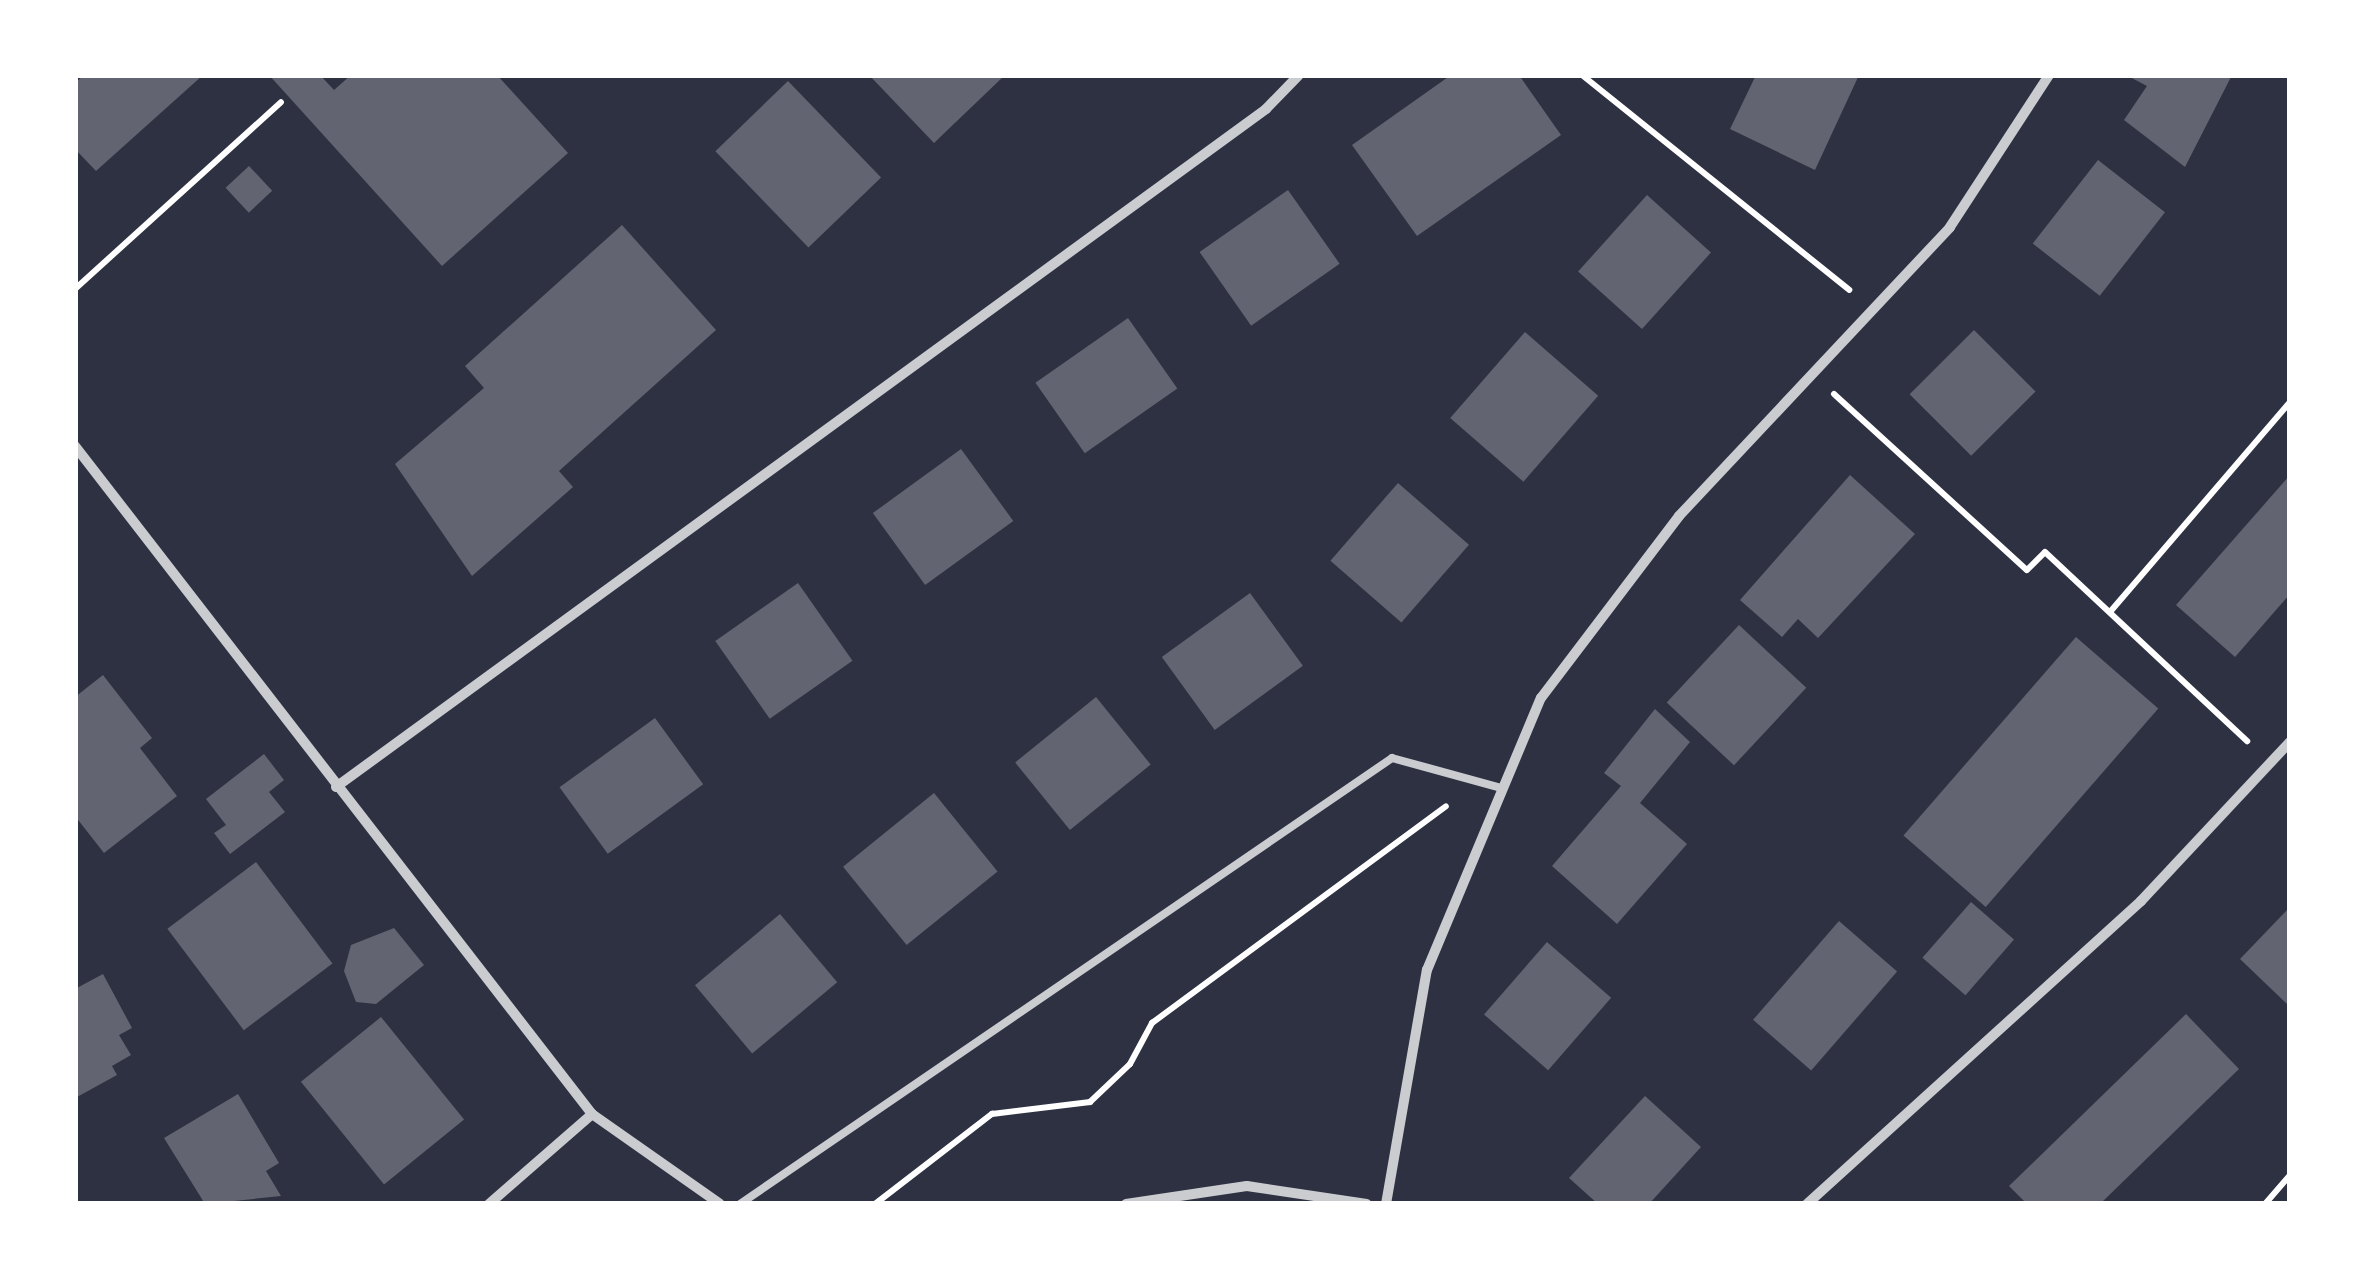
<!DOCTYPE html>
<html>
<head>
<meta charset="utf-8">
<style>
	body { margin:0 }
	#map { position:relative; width:2365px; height:1279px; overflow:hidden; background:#2d3142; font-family:Arial,sans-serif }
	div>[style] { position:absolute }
	.building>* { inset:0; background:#626471; transform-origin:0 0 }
	.path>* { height:6px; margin:-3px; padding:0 3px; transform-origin:3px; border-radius:3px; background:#fff }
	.service>* { height:8px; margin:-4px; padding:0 4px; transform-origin:4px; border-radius:4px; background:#caccd0 }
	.minor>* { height:10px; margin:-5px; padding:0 5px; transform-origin:5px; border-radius:5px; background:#caccd0 }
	span { translate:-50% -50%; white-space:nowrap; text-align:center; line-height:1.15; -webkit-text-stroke:8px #fff; paint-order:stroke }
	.frame { position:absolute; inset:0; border:78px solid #fff; pointer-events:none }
</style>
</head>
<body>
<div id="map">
	<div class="building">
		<div style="clip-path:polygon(84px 75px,203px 75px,96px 171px,75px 149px,75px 83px)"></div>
		<div style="clip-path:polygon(269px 75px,320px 75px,334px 90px,351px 75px,497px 75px,568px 153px,442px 266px)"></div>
		<div style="clip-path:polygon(869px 75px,1005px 75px,934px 143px)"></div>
		<div style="clip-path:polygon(1451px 75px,1519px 75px,1561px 135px,1417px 236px,1352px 145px)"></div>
		<div style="clip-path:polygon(1756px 75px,1859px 75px,1815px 170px,1730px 129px)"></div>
		<div style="clip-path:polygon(2126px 75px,2232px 75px,2185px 167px,2124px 120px,2147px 86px)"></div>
		<div style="left:788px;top:81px;width:134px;height:101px;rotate:46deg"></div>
		<div style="left:2098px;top:160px;width:85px;height:106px;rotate:38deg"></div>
		<div style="left:249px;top:166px;width:34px;height:32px;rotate:47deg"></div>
		<div style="left:1288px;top:190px;width:90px;height:108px;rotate:55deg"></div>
		<div style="left:1647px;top:195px;width:86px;height:103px;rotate:42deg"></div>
		<div style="clip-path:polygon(622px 225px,716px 330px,559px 471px,573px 487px,472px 576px,395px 464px,484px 388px,465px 366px)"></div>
		<div style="left:1128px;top:318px;width:86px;height:113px;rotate:55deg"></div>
		<div style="left:1974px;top:330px;width:87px;height:91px;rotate:45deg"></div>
		<div style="left:1525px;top:332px;width:97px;height:114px;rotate:41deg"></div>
		<div style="left:961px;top:449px;width:89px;height:109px;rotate:54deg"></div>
		<div style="clip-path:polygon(1850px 475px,1915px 534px,1818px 638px,1798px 619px,1782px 637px,1740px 600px)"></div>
		<div style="clip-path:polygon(2290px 475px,2290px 594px,2235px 657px,2176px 605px)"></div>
		<div style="left:1398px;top:483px;width:94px;height:103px;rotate:41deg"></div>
		<div style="left:798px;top:583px;width:95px;height:101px;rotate:55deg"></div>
		<div style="left:1250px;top:593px;width:90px;height:109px;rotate:54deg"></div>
		<div style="left:1739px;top:625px;width:92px;height:106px;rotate:43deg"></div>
		<div style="left:2076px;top:637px;width:109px;height:263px;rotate:41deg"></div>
		<div style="clip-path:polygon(103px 675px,152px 738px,140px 748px,177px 796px,104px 853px,75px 816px,75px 697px)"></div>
		<div style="left:1096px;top:697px;width:87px;height:104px;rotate:51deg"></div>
		<div style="clip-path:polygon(1655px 709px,1690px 742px,1640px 803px,1687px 844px,1617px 924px,1552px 866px,1621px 786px,1604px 773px)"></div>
		<div style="left:655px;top:718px;width:82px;height:118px;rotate:54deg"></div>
		<div style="clip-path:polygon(264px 754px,284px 780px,269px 792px,285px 812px,230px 854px,214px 833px,226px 825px,206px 799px)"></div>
		<div style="left:934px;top:793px;width:101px;height:117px;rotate:51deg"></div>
		<div style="left:256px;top:862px;width:127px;height:111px;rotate:53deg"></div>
		<div style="left:1971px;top:902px;width:57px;height:74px;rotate:41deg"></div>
		<div style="clip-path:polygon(2290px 907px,2290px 1007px,2240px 959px)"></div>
		<div style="left:780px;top:914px;width:89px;height:111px;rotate:50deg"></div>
		<div style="left:1839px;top:921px;width:77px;height:131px;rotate:41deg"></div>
		<div style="clip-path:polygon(394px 928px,424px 965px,376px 1004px,356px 1002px,344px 971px,351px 945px)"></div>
		<div style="left:1547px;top:942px;width:85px;height:96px;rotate:41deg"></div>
		<div style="clip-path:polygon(103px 974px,132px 1028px,119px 1035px,131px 1055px,112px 1066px,117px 1075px,77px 1097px,75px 989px)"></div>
		<div style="clip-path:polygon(2186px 1014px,2239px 1069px,2100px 1204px,2027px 1204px,2009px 1186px)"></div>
		<div style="left:381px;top:1017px;width:132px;height:103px;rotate:51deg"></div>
		<div style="clip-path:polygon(238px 1094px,279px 1163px,266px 1171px,281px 1196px,205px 1204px,164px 1138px)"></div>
		<div style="clip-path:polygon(1645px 1096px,1701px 1147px,1649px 1204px,1598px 1204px,1569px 1178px)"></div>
	</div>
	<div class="path">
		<div style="left:1582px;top:75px;width:343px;rotate:38.8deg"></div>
		<div style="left:75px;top:289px;width:278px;rotate:-42.2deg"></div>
		<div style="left:1834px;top:394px;width:261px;rotate:42.4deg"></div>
		<div style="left:2027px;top:570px;width:25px;rotate:-45deg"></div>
		<div style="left:2045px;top:552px;width:277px;rotate:43.1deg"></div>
		<div style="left:2110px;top:612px;width:277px;rotate:-49.4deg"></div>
		<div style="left:875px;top:1204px;width:148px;rotate:-37.6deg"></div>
		<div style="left:992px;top:1114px;width:99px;rotate:-7deg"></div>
		<div style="left:1090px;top:1102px;width:55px;rotate:-43.5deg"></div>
		<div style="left:1130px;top:1064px;width:47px;rotate:-61.8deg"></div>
		<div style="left:1152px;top:1023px;width:365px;rotate:-36.4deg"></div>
		<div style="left:2265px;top:1204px;width:38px;rotate:-49deg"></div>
	</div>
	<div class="service">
		<div style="left:740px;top:1204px;width:790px;rotate:-34.37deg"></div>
		<div style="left:1392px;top:758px;width:110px;rotate:15.3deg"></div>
	</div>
	<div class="minor">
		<div style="left:75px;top:446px;width:845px;rotate:52.26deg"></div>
		<div style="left:592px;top:1114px;width:156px;rotate:35.1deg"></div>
		<div style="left:336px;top:787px;width:1151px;rotate:-36.09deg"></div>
		<div style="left:1266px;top:109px;width:47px;rotate:-45.9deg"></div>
		<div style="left:489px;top:1204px;width:137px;rotate:-41.1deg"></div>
		<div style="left:1126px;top:1204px;width:122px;rotate:-8.5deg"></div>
		<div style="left:1247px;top:1186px;width:121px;rotate:8.5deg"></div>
		<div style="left:1386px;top:1204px;width:238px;rotate:-80.1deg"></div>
		<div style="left:1427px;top:970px;width:295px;rotate:-67.3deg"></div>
		<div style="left:1541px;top:698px;width:228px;rotate:-52.8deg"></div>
		<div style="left:1679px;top:516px;width:396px;rotate:-46.8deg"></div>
		<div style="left:1950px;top:227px;width:181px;rotate:-56.9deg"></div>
		<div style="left:1807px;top:1204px;width:451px;rotate:-42.2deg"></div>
		<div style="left:2141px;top:901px;width:218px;rotate:-46.9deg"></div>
	</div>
	<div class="frame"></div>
</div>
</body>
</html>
